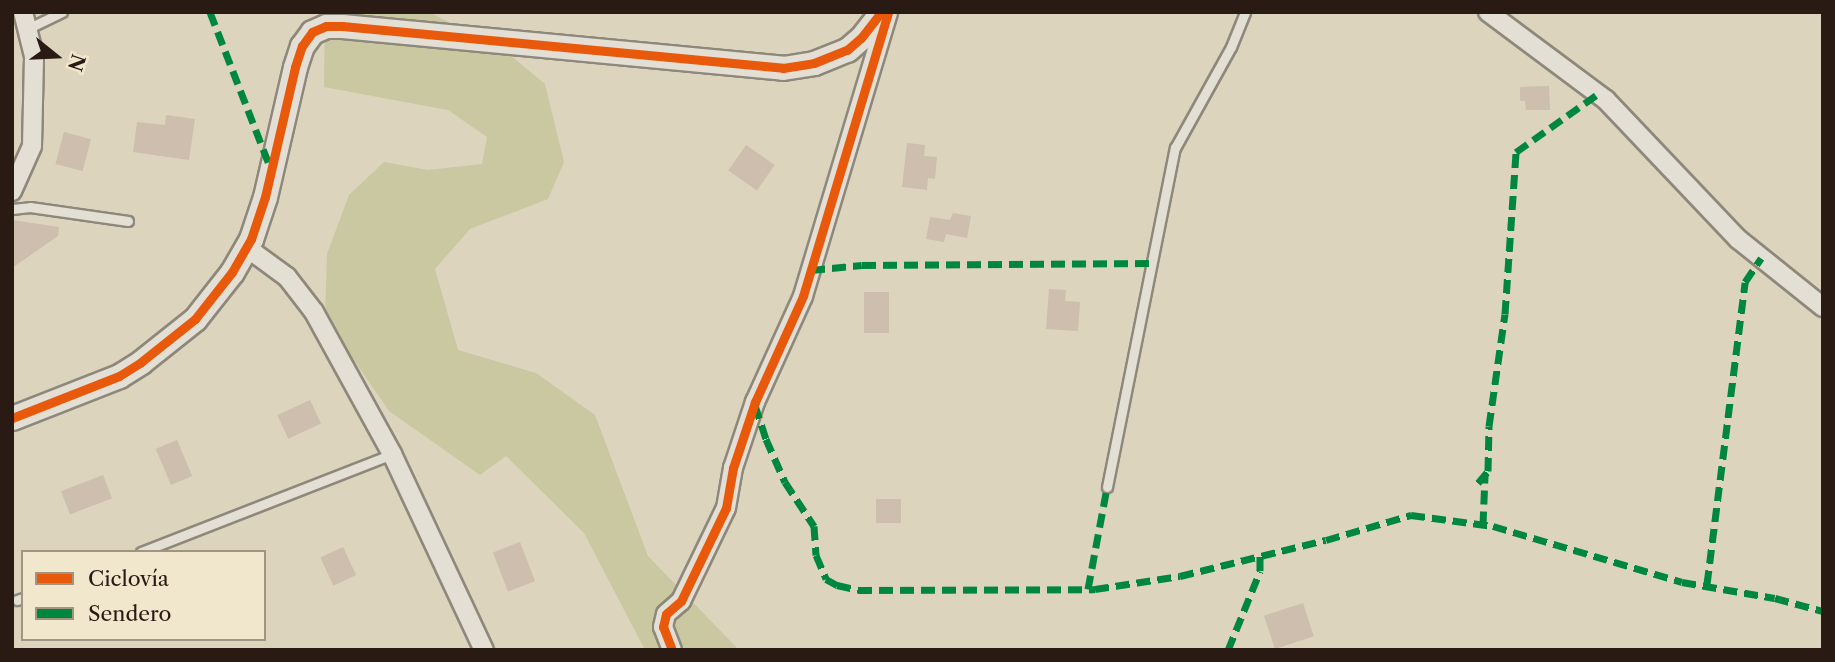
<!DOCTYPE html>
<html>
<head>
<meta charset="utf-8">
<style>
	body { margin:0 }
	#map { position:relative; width:1835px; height:662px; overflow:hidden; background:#dcd4bd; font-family:"Libre Caslon Text",serif }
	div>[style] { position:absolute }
	.green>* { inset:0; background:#c9c8a1 }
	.building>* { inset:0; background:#cdbead; transform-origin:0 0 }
	.roads { filter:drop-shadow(2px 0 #8e887b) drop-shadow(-2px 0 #8e887b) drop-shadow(0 2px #8e887b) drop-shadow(0 -2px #8e887b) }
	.service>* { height:9px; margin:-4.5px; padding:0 4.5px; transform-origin:4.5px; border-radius:4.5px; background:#e4dfd4 }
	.minor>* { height:18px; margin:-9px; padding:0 9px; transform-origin:9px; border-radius:9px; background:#e4dfd4 }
	.tertiary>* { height:23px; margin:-11.5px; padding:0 11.5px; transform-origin:11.5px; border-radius:11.5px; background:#e4dfd4 }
	.quiet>* { height:7px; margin-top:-3.5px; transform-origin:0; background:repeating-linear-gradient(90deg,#00873e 0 14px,transparent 0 21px) }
	.cycleway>* { height:9px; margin:-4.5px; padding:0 4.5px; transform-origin:4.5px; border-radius:4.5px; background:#e8590c }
	span { translate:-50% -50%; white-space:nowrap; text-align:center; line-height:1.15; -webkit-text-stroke:7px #f1e7cc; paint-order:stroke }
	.frame { position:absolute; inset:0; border:14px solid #291a14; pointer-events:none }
	.legend { position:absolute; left:21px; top:550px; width:245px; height:91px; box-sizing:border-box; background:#f1e7cc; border:2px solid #a19582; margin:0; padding:9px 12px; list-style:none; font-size:21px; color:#291a14 }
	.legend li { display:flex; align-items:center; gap:14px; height:35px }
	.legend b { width:35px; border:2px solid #a19582 }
	.north { position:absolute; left:21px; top:21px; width:70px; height:70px; -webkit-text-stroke:5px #f1e7cc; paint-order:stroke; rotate:108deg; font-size:19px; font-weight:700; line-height:28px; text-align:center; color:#291a14 }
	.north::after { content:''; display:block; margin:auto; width:24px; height:32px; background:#291a14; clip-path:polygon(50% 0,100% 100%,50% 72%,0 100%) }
</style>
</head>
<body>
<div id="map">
	<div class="green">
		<div style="clip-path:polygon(325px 12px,429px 12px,510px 55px,545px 84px,564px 162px,548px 199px,470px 229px,435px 269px,458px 350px,536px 373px,595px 415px,648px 556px,739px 650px,645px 650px,584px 533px,506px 456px,480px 475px,389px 411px,325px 318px,327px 254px,349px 195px,384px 162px,428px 170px,482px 164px,487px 137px,448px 110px,324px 87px)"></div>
	</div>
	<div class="building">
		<div style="clip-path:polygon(1549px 86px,1550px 110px,1526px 110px,1525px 101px,1520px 101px,1520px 87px)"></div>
		<div style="clip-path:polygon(166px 115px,195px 119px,189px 160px,133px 152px,137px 122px,165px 125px)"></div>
		<div style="left:64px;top:132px;width:28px;height:33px;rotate:15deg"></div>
		<div style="clip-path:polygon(907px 143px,925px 145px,924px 156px,937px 157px,935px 179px,928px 178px,927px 190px,902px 187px)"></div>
		<div style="left:746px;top:145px;width:35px;height:31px;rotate:35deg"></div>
		<div style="clip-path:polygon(953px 213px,971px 216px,967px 238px,946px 234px,944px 242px,926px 239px,930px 217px,950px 220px)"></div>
		<div style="clip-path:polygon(12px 220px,59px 227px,58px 236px,12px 268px)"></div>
		<div style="clip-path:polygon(1049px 289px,1066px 290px,1065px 301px,1080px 302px,1078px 331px,1046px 329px)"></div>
		<div style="left:864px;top:292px;width:25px;height:41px"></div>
		<div style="left:310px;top:400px;width:26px;height:36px;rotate:65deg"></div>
		<div style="left:177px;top:440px;width:39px;height:23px;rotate:67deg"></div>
		<div style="left:103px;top:475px;width:25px;height:45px;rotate:69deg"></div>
		<div style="left:901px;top:499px;width:24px;height:25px;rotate:90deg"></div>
		<div style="left:520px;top:542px;width:42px;height:29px;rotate:69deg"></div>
		<div style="left:343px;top:547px;width:31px;height:25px;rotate:65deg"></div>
		<div style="left:1303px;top:603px;width:35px;height:41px;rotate:72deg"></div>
	</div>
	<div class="roads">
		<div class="service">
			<div style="left:27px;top:29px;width:39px;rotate:-26deg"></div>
			<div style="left:12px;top:209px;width:18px;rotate:-6deg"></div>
			<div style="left:30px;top:207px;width:99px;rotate:8.1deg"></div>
			<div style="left:1107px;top:487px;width:346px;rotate:-78.7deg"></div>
			<div style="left:1175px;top:148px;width:115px;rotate:-61deg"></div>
			<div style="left:1231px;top:47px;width:38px;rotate:-68deg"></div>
			<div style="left:141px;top:552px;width:269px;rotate:-21.3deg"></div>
			<div style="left:17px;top:600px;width:6px;rotate:-18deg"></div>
		</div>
		<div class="minor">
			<div style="left:1488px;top:12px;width:147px;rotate:36.7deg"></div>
			<div style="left:1606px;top:100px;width:192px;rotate:46.5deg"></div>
			<div style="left:1738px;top:239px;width:109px;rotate:38.7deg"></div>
			<div style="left:12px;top:191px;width:49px;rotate:-66deg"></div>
			<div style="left:32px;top:146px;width:90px;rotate:-88.7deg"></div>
			<div style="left:34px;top:56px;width:45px;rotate:-104deg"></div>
			<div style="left:246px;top:247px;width:51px;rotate:36.2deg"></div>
			<div style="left:287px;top:277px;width:44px;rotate:52.4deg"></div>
			<div style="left:314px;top:312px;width:162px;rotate:61.2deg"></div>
			<div style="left:392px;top:454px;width:217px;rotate:64.9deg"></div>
			<div style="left:672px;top:650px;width:25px;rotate:-111deg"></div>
			<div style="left:663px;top:627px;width:13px;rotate:-77deg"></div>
			<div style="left:666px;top:614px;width:20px;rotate:-41deg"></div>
			<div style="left:681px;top:601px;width:103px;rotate:-64.2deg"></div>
			<div style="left:726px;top:508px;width:41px;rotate:-80.1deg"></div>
			<div style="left:733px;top:468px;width:70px;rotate:-71.6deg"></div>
			<div style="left:755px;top:402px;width:116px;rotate:-65.6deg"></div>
			<div style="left:803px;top:296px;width:296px;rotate:-73.3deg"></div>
		</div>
		<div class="tertiary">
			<div style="left:12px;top:418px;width:115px;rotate:-21.4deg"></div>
			<div style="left:119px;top:376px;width:26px;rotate:-32deg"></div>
			<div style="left:141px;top:362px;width:69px;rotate:-38.5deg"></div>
			<div style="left:195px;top:319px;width:60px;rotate:-51.8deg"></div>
			<div style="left:232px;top:272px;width:38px;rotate:-60deg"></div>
			<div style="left:251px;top:239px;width:44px;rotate:-71.6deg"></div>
			<div style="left:265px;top:197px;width:133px;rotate:-77deg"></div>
			<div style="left:295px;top:67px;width:22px;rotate:-72deg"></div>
			<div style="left:302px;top:46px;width:17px;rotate:-54deg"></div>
			<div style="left:312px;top:32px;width:15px;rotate:-23deg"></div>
			<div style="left:326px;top:26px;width:16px"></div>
			<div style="left:342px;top:26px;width:443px;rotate:5.4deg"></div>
			<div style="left:783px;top:68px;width:31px;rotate:-9deg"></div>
			<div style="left:814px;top:63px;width:35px;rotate:-22deg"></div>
			<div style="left:847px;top:50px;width:18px;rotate:-41deg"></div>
			<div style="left:861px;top:38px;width:33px;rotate:-52deg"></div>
		</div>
	</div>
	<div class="quiet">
		<div style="left:210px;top:12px;width:166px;rotate:68.8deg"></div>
		<div style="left:811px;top:270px;width:51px;rotate:-5.6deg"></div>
		<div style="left:862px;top:265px;width:291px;rotate:-0.4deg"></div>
		<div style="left:755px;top:405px;width:36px;rotate:72deg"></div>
		<div style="left:766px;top:439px;width:47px;rotate:66.2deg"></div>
		<div style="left:785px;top:482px;width:53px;rotate:56.6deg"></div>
		<div style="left:814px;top:526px;width:29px;rotate:86deg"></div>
		<div style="left:816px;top:555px;width:26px;rotate:67deg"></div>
		<div style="left:826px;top:579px;width:13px;rotate:29deg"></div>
		<div style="left:837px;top:585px;width:22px;rotate:13deg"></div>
		<div style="left:858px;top:590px;width:237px;rotate:-0.2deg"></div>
		<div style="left:1095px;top:589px;width:86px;rotate:-8.7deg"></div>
		<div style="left:1180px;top:576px;width:150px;rotate:-13.9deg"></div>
		<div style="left:1326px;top:540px;width:89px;rotate:-16.4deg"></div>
		<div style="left:1411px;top:515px;width:83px;rotate:7.6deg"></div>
		<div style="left:1493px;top:526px;width:197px;rotate:16.5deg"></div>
		<div style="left:1682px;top:582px;width:94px;rotate:9.8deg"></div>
		<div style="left:1775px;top:598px;width:50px;rotate:15.2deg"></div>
		<div style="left:1478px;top:483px;width:16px;rotate:-50deg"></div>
		<div style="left:1488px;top:471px;width:45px;rotate:-88.7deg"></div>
		<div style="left:1489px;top:426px;width:113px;rotate:-81.9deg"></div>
		<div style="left:1505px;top:314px;width:162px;rotate:-86.1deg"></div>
		<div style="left:1516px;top:152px;width:100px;rotate:-35.3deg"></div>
		<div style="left:1483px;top:525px;width:50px;rotate:-87.7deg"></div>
		<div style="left:1707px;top:584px;width:304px;rotate:-82.8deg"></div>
		<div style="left:1745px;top:282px;width:29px;rotate:-56deg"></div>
		<div style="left:1088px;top:589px;width:104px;rotate:-79.4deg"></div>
		<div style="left:1228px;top:650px;width:85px;rotate:-67.9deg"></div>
		<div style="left:1260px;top:571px;width:15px;rotate:-90deg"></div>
	</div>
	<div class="cycleway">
		<div style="left:12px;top:418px;width:115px;rotate:-21.4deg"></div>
		<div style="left:119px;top:376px;width:26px;rotate:-32deg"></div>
		<div style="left:141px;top:362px;width:69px;rotate:-38.5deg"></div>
		<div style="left:195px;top:319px;width:60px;rotate:-51.8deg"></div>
		<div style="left:232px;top:272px;width:38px;rotate:-60deg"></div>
		<div style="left:251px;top:239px;width:44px;rotate:-71.6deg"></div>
		<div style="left:265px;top:197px;width:133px;rotate:-77deg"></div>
		<div style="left:295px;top:67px;width:22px;rotate:-72deg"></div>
		<div style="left:302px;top:46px;width:17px;rotate:-54deg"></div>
		<div style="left:312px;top:32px;width:15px;rotate:-23deg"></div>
		<div style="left:326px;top:26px;width:16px"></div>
		<div style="left:342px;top:26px;width:443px;rotate:5.4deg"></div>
		<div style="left:783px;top:68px;width:31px;rotate:-9deg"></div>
		<div style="left:814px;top:63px;width:35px;rotate:-22deg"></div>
		<div style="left:847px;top:50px;width:18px;rotate:-41deg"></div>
		<div style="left:861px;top:38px;width:33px;rotate:-52deg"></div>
		<div style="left:672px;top:650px;width:25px;rotate:-111deg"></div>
		<div style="left:663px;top:627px;width:13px;rotate:-77deg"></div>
		<div style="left:666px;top:614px;width:20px;rotate:-41deg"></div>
		<div style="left:681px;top:601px;width:103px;rotate:-64.2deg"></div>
		<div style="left:726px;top:508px;width:41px;rotate:-80.1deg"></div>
		<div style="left:733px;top:468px;width:70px;rotate:-71.6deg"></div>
		<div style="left:755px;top:402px;width:116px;rotate:-65.6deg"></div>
		<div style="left:803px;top:296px;width:296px;rotate:-73.3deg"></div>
	</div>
	<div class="frame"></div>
	<ul class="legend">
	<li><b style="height:9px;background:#e8590c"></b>Ciclovía</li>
	<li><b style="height:9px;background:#00873e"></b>Sendero</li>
	</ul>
	<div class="north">N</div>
</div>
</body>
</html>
